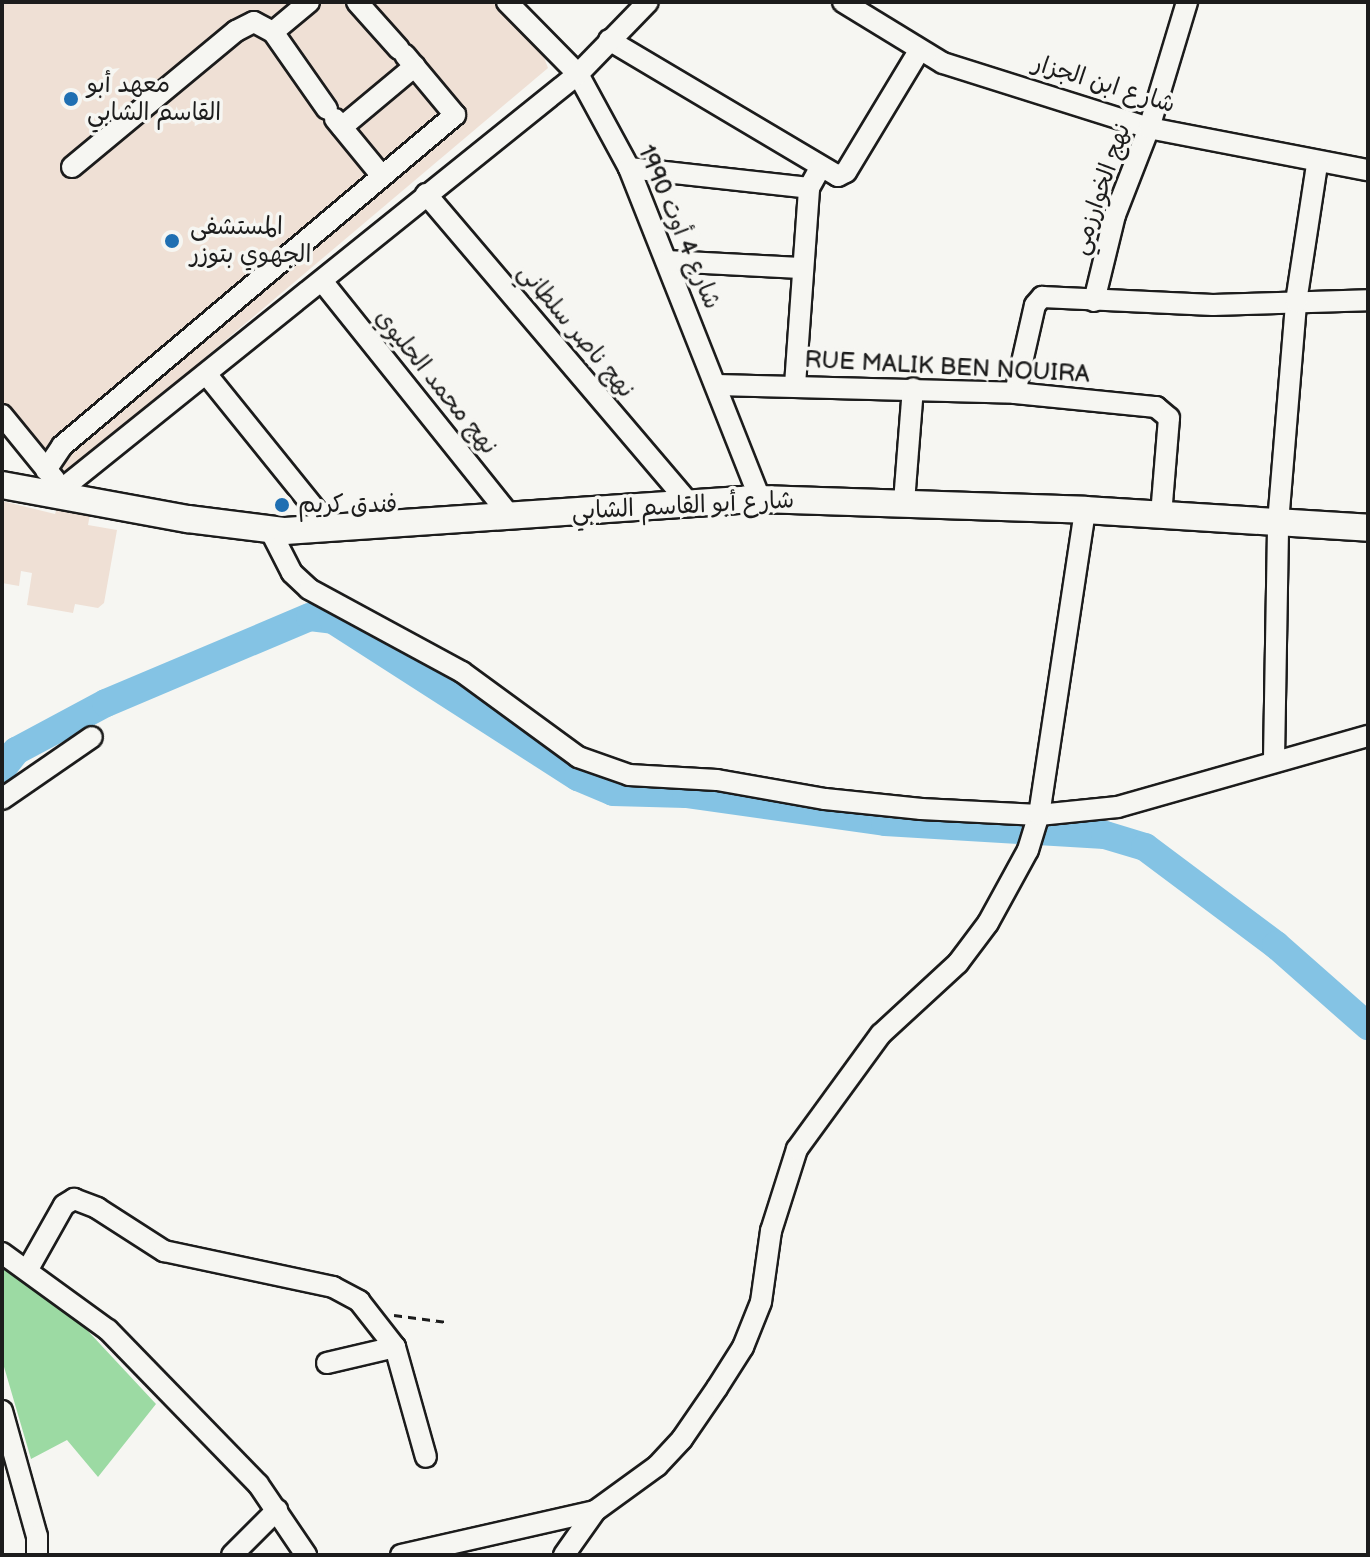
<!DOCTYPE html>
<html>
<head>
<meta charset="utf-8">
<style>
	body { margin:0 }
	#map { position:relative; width:1370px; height:1557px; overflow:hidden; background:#f6f6f2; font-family:"Balsamiq Sans","Playpen Sans Arabic",sans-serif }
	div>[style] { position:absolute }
	.built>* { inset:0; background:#efe0d5 }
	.green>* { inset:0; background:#9cdaa3 }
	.river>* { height:28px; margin:-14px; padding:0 14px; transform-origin:14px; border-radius:14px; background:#84c3e4 }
	.path>* { height:3px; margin-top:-1.5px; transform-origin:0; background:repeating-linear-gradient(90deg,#1c1c1c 0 8px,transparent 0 14px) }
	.roads { filter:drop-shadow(2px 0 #1c1c1c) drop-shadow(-2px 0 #1c1c1c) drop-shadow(0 2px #1c1c1c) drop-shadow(0 -2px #1c1c1c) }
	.minor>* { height:20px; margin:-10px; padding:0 10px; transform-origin:10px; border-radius:10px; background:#f6f6f2 }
	.major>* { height:26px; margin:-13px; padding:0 13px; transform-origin:13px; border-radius:13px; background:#f6f6f2 }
	.dots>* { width:22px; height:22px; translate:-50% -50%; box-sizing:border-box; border:4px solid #f6f6f2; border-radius:50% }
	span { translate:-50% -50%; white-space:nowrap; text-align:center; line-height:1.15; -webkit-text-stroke:7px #f6f6f2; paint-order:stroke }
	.street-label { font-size:24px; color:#1c1c1c }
	.poi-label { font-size:24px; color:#1c1c1c }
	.left { translate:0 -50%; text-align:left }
	.frame { position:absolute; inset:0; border:4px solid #1c1c1c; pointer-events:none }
</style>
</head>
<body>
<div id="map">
	<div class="built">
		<div style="clip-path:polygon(2px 2px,506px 2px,535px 33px,548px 68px,67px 474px,2px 402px)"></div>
		<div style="clip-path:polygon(2px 501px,55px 514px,57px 508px,90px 514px,88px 525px,117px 530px,104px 603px,98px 608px,75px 604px,73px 613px,27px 605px,32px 573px,21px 571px,19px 586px,2px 583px)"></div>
	</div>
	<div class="green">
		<div style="clip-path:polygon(2px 1262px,73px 1315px,156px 1404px,98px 1477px,67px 1440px,31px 1459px,2px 1360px)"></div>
	</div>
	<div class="river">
		<div style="left:2px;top:769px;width:23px;rotate:-52deg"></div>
		<div style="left:16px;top:751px;width:102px;rotate:-28.1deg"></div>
		<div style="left:106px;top:703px;width:221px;rotate:-22.9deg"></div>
		<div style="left:310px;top:617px;width:23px;rotate:7deg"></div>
		<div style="left:333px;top:620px;width:291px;rotate:32.7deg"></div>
		<div style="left:578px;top:777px;width:38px;rotate:23deg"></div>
		<div style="left:613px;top:792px;width:73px;rotate:1.6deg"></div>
		<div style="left:686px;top:794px;width:201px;rotate:8deg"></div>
		<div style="left:885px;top:822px;width:220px;rotate:3.4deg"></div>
		<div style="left:1105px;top:835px;width:42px;rotate:16.7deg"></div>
		<div style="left:1145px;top:847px;width:164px;rotate:36.8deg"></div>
		<div style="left:1276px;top:945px;width:123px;rotate:41.4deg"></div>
	</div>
	<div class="path">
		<div style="left:394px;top:1315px;width:53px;rotate:7.5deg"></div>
	</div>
	<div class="roads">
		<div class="minor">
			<div style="left:309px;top:2px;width:47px;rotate:140.2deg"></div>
			<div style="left:273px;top:32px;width:94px;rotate:55deg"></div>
			<div style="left:357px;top:2px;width:63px;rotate:48.2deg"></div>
			<div style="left:507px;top:2px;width:101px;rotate:45.4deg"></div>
			<div style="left:578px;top:74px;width:107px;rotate:61.5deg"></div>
			<div style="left:629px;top:168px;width:356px;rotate:68.4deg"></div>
			<div style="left:843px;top:2px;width:117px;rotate:31.4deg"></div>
			<div style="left:943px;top:63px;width:216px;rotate:17.5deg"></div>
			<div style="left:1149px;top:128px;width:223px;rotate:10.9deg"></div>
			<div style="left:609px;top:40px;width:266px;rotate:30.7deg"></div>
			<div style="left:838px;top:176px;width:9px;rotate:-27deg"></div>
			<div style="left:846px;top:172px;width:141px;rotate:-58.9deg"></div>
			<div style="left:335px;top:119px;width:72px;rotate:50.6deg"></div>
			<div style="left:342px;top:127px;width:95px;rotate:-39.9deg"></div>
			<div style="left:72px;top:167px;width:213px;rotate:-39.7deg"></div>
			<div style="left:236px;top:31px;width:20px;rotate:-27deg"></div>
			<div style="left:254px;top:22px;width:21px;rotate:28deg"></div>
			<div style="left:629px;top:168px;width:181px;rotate:6.3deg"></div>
			<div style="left:426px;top:194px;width:403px;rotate:49.6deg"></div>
			<div style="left:667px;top:261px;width:133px;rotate:3deg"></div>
			<div style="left:322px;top:281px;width:301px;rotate:51.3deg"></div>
			<div style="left:1094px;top:301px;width:89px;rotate:-76.3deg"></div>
			<div style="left:1115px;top:215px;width:93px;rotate:-68.7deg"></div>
			<div style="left:1149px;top:128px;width:132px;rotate:-73.2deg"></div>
			<div style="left:207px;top:375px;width:194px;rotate:51.1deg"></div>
			<div style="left:717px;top:385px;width:298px;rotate:1.5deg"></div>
			<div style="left:1015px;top:393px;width:142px;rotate:5.7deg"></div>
			<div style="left:1156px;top:407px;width:17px;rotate:40deg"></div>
			<div style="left:1169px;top:418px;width:97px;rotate:94.7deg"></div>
			<div style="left:795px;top:385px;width:197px;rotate:-85.9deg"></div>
			<div style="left:809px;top:188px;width:23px;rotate:-61deg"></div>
			<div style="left:1015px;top:393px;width:90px;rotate:-77.2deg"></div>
			<div style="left:1035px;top:305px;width:11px;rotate:-49deg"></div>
			<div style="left:1042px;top:297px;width:171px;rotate:2.7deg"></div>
			<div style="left:1213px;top:305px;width:155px;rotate:-1.8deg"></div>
			<div style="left:2px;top:415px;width:84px;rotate:50.8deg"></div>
			<div style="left:46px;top:470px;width:29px;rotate:-56deg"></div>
			<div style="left:62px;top:446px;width:514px;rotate:-40.11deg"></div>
			<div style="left:455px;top:115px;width:78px;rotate:-129.8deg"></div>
			<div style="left:62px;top:489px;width:662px;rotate:-38.81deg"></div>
			<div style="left:578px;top:74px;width:100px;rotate:-45.8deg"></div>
			<div style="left:904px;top:502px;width:114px;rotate:-85.5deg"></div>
			<div style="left:270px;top:530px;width:48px;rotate:62.9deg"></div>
			<div style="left:292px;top:573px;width:23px;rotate:43deg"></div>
			<div style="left:309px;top:589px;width:174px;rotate:28.5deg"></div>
			<div style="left:462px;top:672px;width:144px;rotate:36.2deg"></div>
			<div style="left:578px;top:757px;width:54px;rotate:19.4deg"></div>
			<div style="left:629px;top:775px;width:88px;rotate:3.3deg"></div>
			<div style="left:717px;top:780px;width:110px;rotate:10deg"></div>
			<div style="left:825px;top:799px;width:97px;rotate:5.9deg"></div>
			<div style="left:921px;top:809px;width:118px;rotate:2.9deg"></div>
			<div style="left:1039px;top:815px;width:79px;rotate:-5.8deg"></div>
			<div style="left:1118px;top:807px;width:260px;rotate:-15.9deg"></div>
			<div style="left:1274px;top:759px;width:236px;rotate:-89deg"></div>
			<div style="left:1278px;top:523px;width:222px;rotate:-85.3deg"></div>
			<div style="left:1296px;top:302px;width:140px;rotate:-81.3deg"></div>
			<div style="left:2px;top:799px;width:109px;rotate:-34.6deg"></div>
			<div style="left:2px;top:1253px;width:131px;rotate:36deg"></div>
			<div style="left:108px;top:1330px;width:215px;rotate:45.8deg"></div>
			<div style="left:258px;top:1484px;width:86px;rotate:55.9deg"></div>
			<div style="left:28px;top:1269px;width:73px;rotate:-60.6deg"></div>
			<div style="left:64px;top:1205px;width:12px;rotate:-31deg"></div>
			<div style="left:74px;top:1199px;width:25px;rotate:21deg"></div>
			<div style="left:97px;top:1208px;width:80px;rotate:32.7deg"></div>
			<div style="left:164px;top:1251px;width:173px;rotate:12deg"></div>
			<div style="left:333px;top:1287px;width:30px;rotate:28deg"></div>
			<div style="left:359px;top:1301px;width:58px;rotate:52deg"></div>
			<div style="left:395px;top:1347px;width:114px;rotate:74.3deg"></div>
			<div style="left:327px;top:1363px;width:70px;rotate:-13.2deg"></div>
			<div style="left:2px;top:1411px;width:130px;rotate:74.4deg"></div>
			<div style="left:37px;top:1536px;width:19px;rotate:90deg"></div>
			<div style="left:232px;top:1555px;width:64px;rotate:-45deg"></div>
			<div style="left:401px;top:1555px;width:199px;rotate:-12.8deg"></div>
			<div style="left:564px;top:1555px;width:54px;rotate:-54.8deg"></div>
			<div style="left:595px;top:1511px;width:77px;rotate:-36deg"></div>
			<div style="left:657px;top:1466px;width:37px;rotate:-47deg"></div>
			<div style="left:682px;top:1439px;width:62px;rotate:-55.5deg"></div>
			<div style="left:717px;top:1388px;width:49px;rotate:-57.6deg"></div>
			<div style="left:743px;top:1347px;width:48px;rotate:-68.2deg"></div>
			<div style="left:761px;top:1302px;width:72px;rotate:-82deg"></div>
			<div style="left:771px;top:1231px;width:86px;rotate:-72.4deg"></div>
			<div style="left:797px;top:1149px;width:142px;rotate:-53.9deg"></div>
			<div style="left:881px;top:1034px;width:105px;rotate:-42.7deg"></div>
			<div style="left:958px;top:963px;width:50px;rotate:-53.1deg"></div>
			<div style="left:988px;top:923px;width:83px;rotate:-61.3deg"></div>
			<div style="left:1028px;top:850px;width:37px;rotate:-73deg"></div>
			<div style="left:1039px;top:815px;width:308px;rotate:-81.4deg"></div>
		</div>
		<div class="major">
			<div style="left:2px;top:485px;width:189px;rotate:10.4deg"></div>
			<div style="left:188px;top:519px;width:98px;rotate:7.1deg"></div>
			<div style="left:285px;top:531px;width:476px;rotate:-3.9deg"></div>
			<div style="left:760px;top:499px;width:325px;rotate:1.9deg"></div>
			<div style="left:1085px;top:510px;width:284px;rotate:3.6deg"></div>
		</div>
	</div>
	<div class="dots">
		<div style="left:71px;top:99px;background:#1f6fb2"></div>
		<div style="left:172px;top:241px;background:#1f6fb2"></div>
		<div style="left:282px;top:505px;background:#1f6fb2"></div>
	</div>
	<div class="street-label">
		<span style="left:1104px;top:84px;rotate:17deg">شارع ابن الجزار</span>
		<span style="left:1101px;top:189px;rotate:-71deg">نهج الخوارزمي</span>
		<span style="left:679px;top:227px;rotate:67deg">شارع 4 أوت 1990</span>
		<span style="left:576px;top:331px;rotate:50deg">نهج ناصر سلطاني</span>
		<span style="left:947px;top:367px;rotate:3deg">RUE MALIK BEN NOUIRA</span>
		<span style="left:436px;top:382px;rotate:51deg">نهج محمد الحليوي</span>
		<span style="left:683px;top:506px;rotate:-3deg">شارع أبو القاسم الشابي</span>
	</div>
	<div class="poi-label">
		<span class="left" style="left:87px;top:99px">معهد أبو<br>القاسم الشابي</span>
		<span class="left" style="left:190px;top:241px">المستشفى<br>الجهوي بتوزر</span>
		<span class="left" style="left:298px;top:505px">فندق كريم</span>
	</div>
	<div class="frame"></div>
</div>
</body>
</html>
